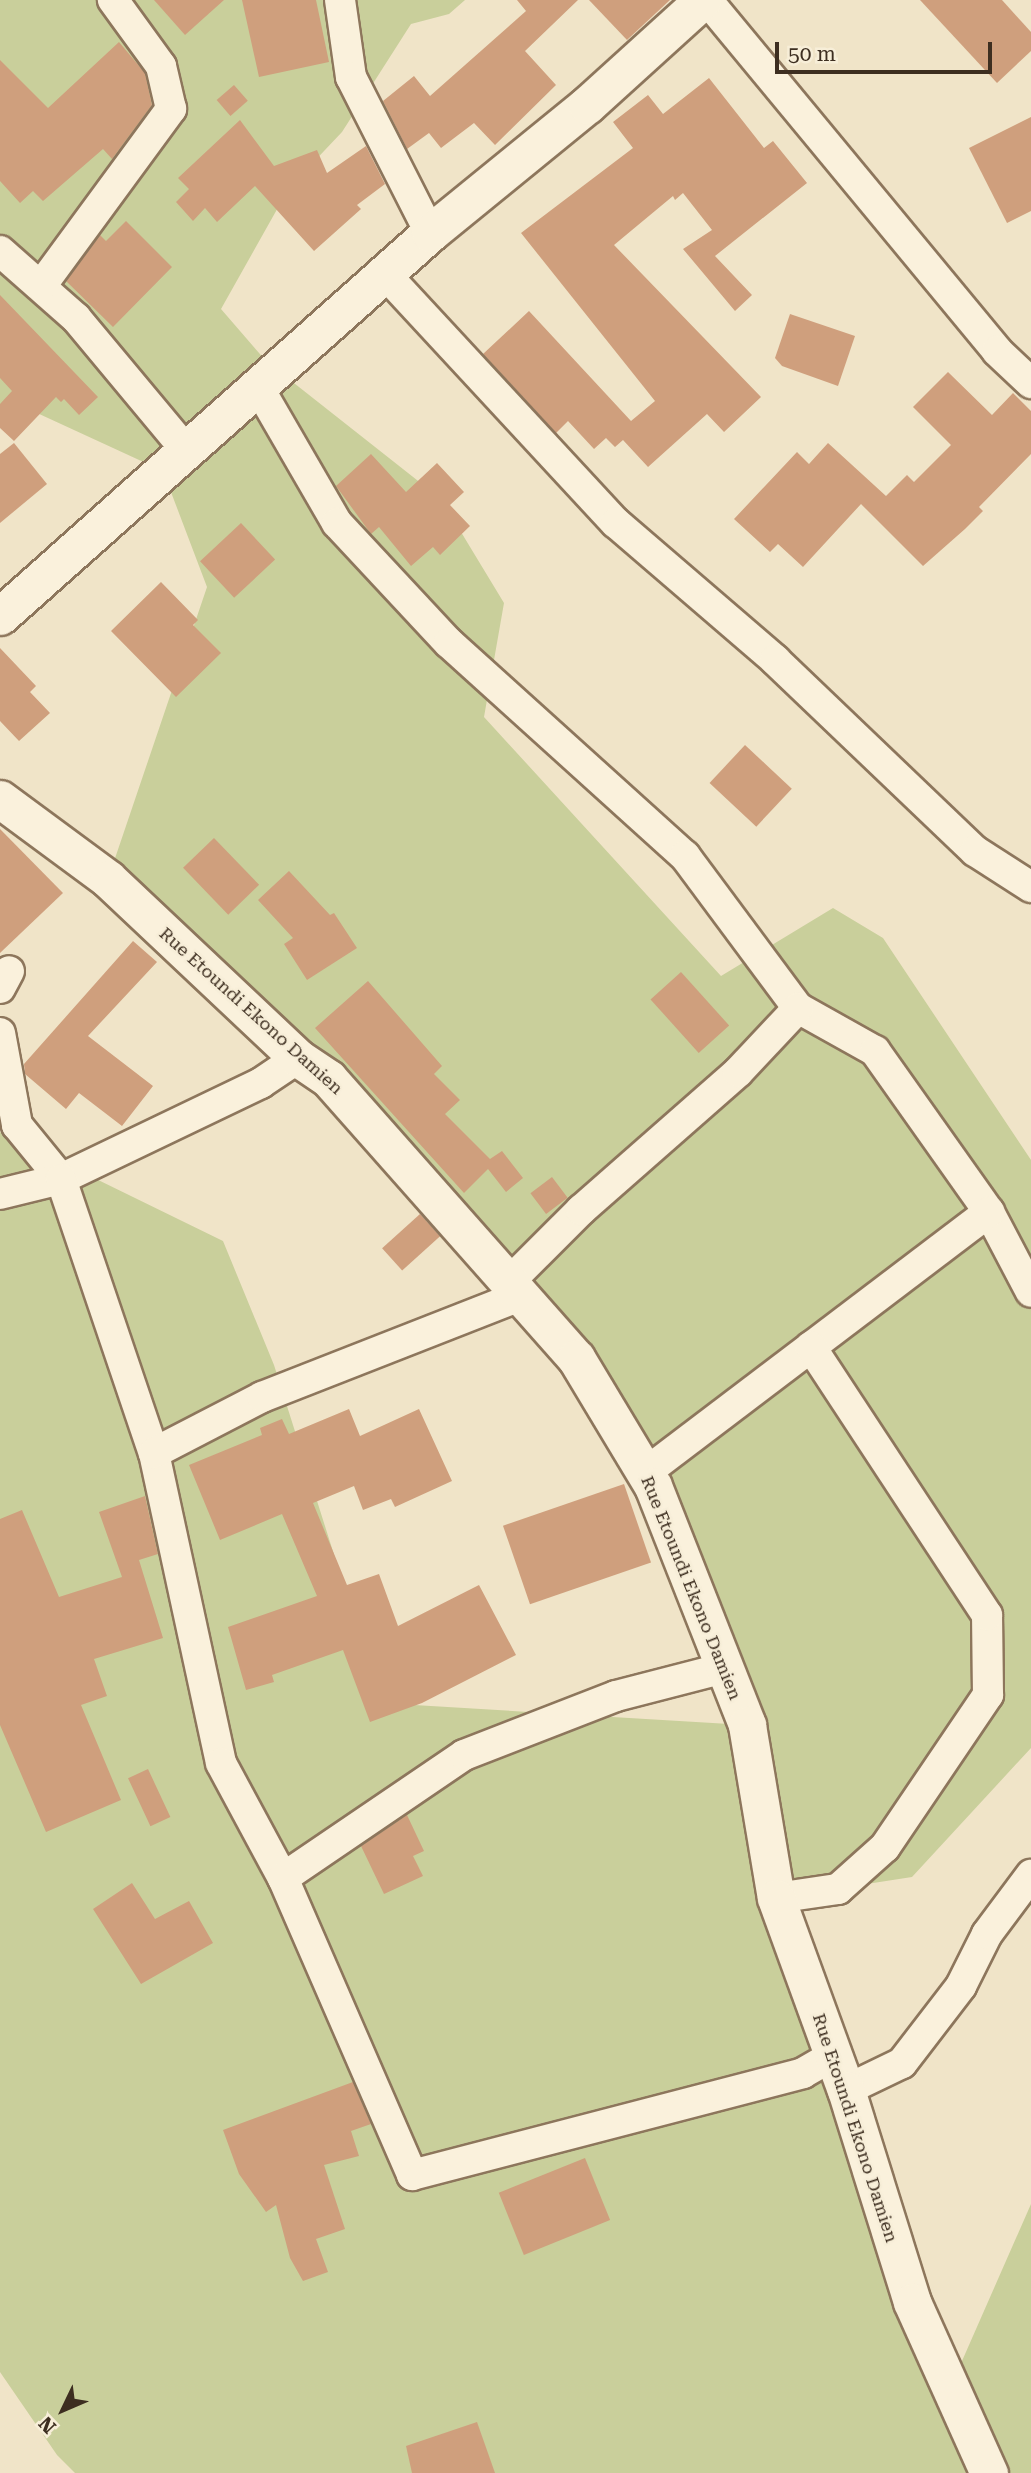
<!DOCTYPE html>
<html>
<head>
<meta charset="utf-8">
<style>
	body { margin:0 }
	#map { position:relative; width:1031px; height:2473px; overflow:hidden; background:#f0e4c8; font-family:"Roboto Serif",serif }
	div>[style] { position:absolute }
	.green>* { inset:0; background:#c9cf9b }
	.building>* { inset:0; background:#cf9f7d; transform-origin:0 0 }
	.roads { filter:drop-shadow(2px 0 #8d765c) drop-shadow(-2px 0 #8d765c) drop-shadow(0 2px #8d765c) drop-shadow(0 -2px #8d765c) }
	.minor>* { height:30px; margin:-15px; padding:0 15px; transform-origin:15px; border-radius:15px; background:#faf1dc }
	.tertiary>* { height:37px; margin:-18.5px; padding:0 18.5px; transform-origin:18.5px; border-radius:18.5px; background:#faf1dc }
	span { translate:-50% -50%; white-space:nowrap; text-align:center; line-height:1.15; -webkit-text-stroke:5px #f7eed8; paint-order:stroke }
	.street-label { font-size:18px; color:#3d2e20 }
	.north { position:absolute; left:28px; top:2375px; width:70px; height:70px; -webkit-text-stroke:5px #f7eed8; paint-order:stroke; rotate:226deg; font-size:19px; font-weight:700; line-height:28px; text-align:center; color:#3d2e20 }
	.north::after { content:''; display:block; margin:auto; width:24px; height:32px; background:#3d2e20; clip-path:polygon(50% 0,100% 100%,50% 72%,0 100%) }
	.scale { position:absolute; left:775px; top:42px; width:217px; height:32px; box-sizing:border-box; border:4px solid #3d2e20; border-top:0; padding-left:9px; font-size:21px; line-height:24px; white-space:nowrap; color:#3d2e20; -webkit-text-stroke:5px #f7eed8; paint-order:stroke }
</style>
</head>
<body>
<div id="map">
	<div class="green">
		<div style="clip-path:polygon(0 0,465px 0,449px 14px,411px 24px,342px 132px,289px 188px,221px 309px,266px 361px,441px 499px,504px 603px,484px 717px,721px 976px,833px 908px,883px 938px,1031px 1160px,1031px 1748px,912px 1877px,776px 1898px,951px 2386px,1031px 2204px,1031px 2473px,75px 2473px,57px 2455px,0 2372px,0 1132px,223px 1241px,274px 1365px,381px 1703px,746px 1725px,576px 1358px,108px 879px,207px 587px,163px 471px,11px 401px,0 407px)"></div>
	</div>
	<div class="building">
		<div style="clip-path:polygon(154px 0,224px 0,185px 35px)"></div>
		<div style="clip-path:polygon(242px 0,316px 0,329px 62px,259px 77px)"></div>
		<div style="clip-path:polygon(517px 0,578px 0,525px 51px,556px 85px,495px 145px,474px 123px,441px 148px,429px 133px,407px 149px,383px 101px,414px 76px,430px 96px,526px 11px)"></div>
		<div style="clip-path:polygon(589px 0,670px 0,627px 40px)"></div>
		<div style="clip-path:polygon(920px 0,1002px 0,1031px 32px,1031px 51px,997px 83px)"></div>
		<div style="clip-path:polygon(119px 42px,145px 73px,152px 105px,112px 159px,103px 149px,43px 201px,33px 191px,20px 203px,0 181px,0 60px,48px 108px)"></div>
		<div style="clip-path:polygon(709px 78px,764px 148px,773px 141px,807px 183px,715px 256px,752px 295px,735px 311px,683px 249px,712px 230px,683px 193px,675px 200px,673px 196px,614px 245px,761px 397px,724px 432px,707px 414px,648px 467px,623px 440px,615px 447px,606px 438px,594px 449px,568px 421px,556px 433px,483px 354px,529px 311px,631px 421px,655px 401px,521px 233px,633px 148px,613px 122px,648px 95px,663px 114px)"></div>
		<div style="left:234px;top:85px;width:21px;height:23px;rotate:49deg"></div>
		<div style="clip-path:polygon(1031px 117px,1031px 211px,1007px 223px,969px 148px)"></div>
		<div style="clip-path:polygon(240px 120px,274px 166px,317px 150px,327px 173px,366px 146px,385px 184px,357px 205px,361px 209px,314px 251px,255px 186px,217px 222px,205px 208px,193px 221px,176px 202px,189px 189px,178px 178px)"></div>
		<div style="clip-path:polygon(126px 221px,172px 267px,113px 327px,66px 281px,100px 235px,106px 241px)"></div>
		<div style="clip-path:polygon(0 295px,98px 397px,79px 415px,64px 399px,61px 402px,56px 397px,14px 441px,0 428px,0 404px,12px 391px,0 378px)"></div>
		<div style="clip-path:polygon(790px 314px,855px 336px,838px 386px,782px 366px,775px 358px)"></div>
		<div style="clip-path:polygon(948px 372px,992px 415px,1013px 393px,1031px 411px,1031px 454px,979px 507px,983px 511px,965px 529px,923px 566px,861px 504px,803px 567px,778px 544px,770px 552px,734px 519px,797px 452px,809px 464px,828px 443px,886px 496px,907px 475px,914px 482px,951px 445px,913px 407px)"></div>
		<div style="clip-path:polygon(14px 443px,47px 484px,0 523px,0 454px)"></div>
		<div style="clip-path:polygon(371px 454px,406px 492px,437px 463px,464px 492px,450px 505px,470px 526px,440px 555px,433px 547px,411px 566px,379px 527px,371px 534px,336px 486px)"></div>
		<div style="left:241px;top:523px;width:50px;height:56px;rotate:47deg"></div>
		<div style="clip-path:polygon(161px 582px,198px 620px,193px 625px,221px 653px,176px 697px,111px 631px)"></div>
		<div style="clip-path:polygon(0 648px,36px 686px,30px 692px,50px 713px,19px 741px,0 721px)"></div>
		<div style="left:745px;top:745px;width:64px;height:52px;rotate:43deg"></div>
		<div style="clip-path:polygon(0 829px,63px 893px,0 953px)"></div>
		<div style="left:214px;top:838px;width:65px;height:43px;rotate:46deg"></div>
		<div style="clip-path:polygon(289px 871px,330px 915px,334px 913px,357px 948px,307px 980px,284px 944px,293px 938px,258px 900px)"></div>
		<div style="clip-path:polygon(133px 941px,157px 962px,88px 1036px,153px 1086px,122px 1126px,79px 1093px,66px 1109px,25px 1074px,24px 1064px)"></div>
		<div style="left:681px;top:972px;width:72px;height:41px;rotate:48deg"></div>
		<div style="clip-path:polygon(368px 981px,442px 1066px,434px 1074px,460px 1100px,445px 1114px,490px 1159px,502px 1151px,523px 1178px,506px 1192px,488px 1169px,464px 1193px,315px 1028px)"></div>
		<div style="left:552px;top:1177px;width:26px;height:27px;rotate:53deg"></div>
		<div style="left:420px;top:1214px;width:30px;height:51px;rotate:48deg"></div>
		<div style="clip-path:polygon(349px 1409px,360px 1436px,419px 1409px,452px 1481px,395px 1507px,391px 1499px,363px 1510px,354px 1486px,313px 1503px,347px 1585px,379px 1574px,398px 1626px,479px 1585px,516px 1655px,422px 1703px,370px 1722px,343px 1650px,272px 1675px,274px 1682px,246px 1690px,228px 1627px,317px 1596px,282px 1514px,220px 1540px,189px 1465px,262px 1435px,260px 1428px,282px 1419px,289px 1434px)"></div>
		<div style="left:624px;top:1484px;width:83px;height:128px;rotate:71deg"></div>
		<div style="clip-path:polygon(145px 1496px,158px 1554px,139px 1560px,163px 1638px,94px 1659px,107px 1696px,81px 1705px,121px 1800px,46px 1832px,0 1725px,0 1519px,22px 1510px,59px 1597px,122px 1577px,99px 1512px)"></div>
		<div style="left:148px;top:1769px;width:53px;height:22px;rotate:65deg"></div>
		<div style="clip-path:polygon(407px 1815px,424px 1851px,413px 1856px,423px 1876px,384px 1894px,361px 1846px)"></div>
		<div style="clip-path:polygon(132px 1883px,155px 1919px,189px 1901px,213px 1943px,141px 1984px,93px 1909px)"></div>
		<div style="clip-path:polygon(353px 2082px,371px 2124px,351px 2131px,359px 2156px,324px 2165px,345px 2229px,316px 2239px,328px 2272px,303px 2281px,290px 2258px,276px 2205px,266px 2212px,239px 2174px,223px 2130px)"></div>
		<div style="left:585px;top:2158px;width:67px;height:93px;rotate:68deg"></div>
		<div style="clip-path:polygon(477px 2422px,495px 2473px,412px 2473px,406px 2446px)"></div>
	</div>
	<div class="roads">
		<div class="minor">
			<div style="left:340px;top:0;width:78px;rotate:81.9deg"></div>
			<div style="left:351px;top:77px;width:175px;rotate:63.1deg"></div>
			<div style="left:707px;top:0;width:455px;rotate:50.4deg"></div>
			<div style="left:997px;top:351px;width:47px;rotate:43.3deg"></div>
			<div style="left:0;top:251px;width:101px;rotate:41.4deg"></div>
			<div style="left:76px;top:318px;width:170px;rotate:50.2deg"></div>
			<div style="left:387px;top:276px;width:337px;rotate:47.2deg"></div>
			<div style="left:616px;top:523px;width:210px;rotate:40.7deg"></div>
			<div style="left:775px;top:660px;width:277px;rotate:43.7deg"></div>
			<div style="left:975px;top:851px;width:67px;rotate:32.7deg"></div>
			<div style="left:41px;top:286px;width:220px;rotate:-53.7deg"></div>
			<div style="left:171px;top:109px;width:44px;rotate:-103.1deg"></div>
			<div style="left:161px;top:66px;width:82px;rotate:-126deg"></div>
			<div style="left:257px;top:385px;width:160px;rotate:59.9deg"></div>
			<div style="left:337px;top:523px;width:164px;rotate:47deg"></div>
			<div style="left:449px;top:643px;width:318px;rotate:42.1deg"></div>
			<div style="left:685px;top:856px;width:189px;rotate:53.4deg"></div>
			<div style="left:798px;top:1008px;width:88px;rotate:29.2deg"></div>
			<div style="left:875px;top:1051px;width:197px;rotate:54.7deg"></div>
			<div style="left:989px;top:1212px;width:90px;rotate:62.3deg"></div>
			<div style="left:0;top:988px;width:19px;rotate:-62deg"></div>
			<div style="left:0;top:1033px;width:94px;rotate:79.5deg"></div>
			<div style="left:17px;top:1125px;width:70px;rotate:50.8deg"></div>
			<div style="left:61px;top:1179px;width:63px;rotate:166.2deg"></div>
			<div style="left:298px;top:1058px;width:45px;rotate:146deg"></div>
			<div style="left:261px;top:1083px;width:222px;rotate:154.4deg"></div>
			<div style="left:61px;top:1179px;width:289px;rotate:71.3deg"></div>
			<div style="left:154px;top:1453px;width:317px;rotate:77.8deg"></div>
			<div style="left:221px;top:1763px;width:131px;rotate:61.7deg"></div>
			<div style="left:283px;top:1878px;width:324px;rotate:66.5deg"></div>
			<div style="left:412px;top:2175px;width:404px;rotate:-14.6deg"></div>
			<div style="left:803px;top:2073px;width:34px;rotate:-30deg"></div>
			<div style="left:509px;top:1282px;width:102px;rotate:-45deg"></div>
			<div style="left:581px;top:1210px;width:209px;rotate:-41.3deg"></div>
			<div style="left:738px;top:1072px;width:88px;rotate:-46.8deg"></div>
			<div style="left:154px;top:1453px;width:122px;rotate:-27.4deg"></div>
			<div style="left:262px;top:1397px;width:277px;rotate:-21.4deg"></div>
			<div style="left:645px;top:1473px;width:432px;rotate:-37.2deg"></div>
			<div style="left:283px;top:1878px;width:219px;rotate:-34.2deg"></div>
			<div style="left:464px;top:1755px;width:163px;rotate:-21.2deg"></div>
			<div style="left:616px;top:1696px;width:112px;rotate:-14.5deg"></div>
			<div style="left:776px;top:1898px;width:63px;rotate:-8.3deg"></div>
			<div style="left:838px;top:1889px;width:63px;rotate:-41.8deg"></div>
			<div style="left:885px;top:1847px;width:184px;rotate:-55.9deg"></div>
			<div style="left:988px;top:1695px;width:80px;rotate:-90.7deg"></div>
			<div style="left:987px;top:1615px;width:321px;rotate:-123.3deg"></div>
			<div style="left:846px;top:2090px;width:62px;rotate:-25.7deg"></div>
			<div style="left:902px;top:2063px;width:97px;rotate:-52.5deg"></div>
			<div style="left:961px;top:1986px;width:58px;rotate:-63.4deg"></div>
			<div style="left:987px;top:1934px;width:74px;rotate:-53.3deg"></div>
		</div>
		<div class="tertiary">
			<div style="left:0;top:616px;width:576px;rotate:-41.69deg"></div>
			<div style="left:430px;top:233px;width:203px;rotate:-39.2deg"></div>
			<div style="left:587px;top:105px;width:156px;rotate:-42.2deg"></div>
			<div style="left:0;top:799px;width:134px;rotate:36.5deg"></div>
			<div style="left:108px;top:879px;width:261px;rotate:43.3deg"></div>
			<div style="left:298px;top:1058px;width:37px;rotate:34deg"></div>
			<div style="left:329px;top:1079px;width:373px;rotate:48.5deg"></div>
			<div style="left:576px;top:1358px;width:149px;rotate:59deg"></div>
			<div style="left:653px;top:1486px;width:257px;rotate:68.5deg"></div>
			<div style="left:747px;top:1725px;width:175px;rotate:80.5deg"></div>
			<div style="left:776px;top:1898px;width:204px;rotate:70deg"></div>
			<div style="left:846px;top:2090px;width:222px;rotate:72.7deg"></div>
			<div style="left:912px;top:2302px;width:188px;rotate:65.8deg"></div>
		</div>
	</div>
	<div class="street-label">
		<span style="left:251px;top:1011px;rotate:42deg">Rue Etoundi Ekono Damien</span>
		<span style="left:691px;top:1588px;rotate:68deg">Rue Etoundi Ekono Damien</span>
		<span style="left:855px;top:2128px;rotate:72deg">Rue Etoundi Ekono Damien</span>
	</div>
	<div class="north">N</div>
	<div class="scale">50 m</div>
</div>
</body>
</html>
